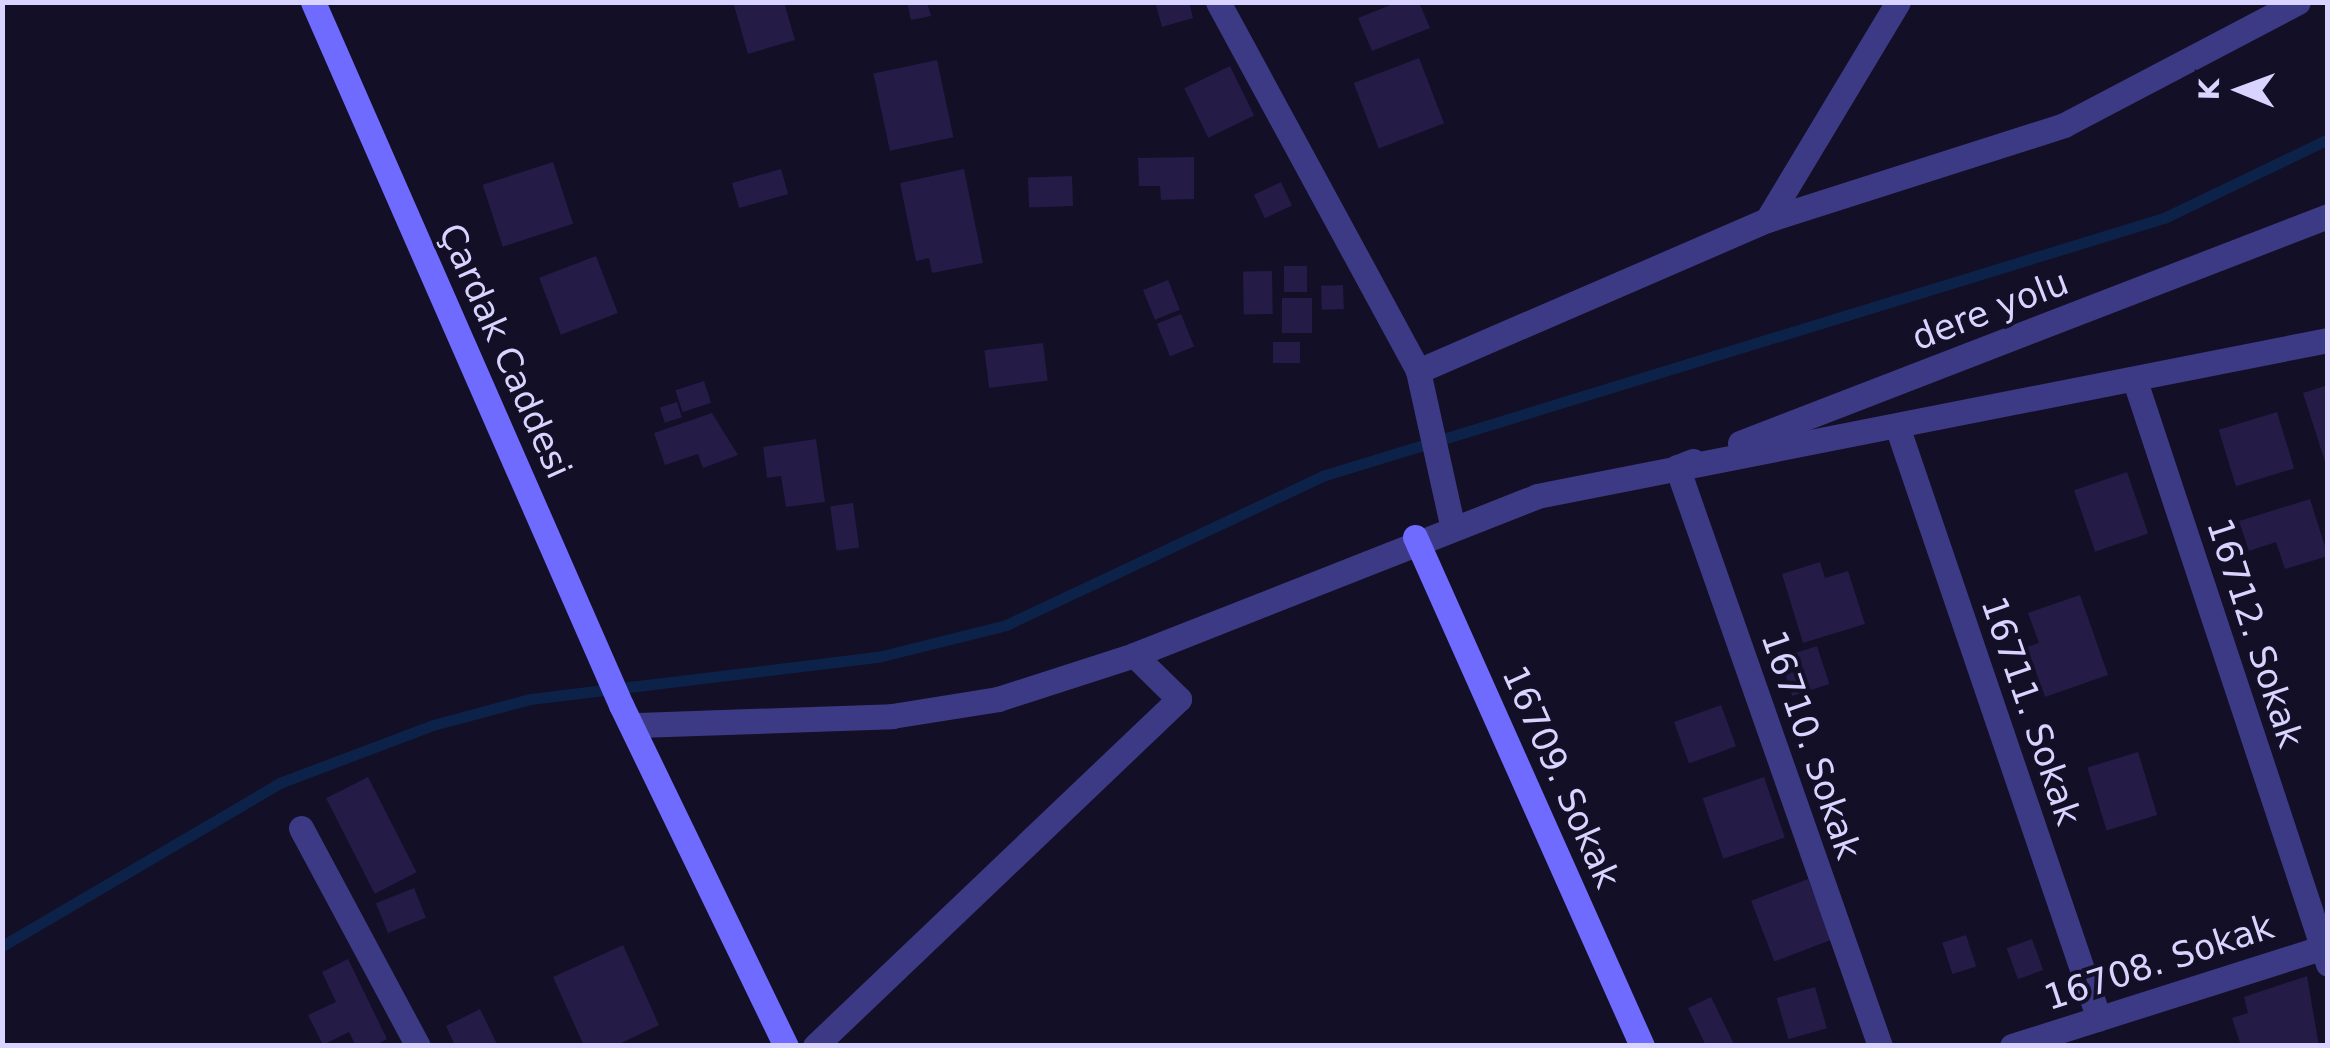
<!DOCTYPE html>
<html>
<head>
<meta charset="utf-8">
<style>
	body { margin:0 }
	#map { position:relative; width:2330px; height:1048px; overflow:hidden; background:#130f26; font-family:"DejaVu Sans",sans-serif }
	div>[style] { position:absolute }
	.stream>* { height:11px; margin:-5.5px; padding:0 5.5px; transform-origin:5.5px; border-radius:5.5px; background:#0c2248 }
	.building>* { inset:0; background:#241b47; transform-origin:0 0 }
	.street>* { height:25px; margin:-12.5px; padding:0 12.5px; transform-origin:12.5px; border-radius:12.5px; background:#3d3a85 }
	.secondary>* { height:25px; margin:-12.5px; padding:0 12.5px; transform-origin:12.5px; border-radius:12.5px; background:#6f6bff }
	span { translate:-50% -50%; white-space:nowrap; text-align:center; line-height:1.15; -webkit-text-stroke:8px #130f26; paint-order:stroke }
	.street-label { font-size:35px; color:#d9d4ff }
	.frame { position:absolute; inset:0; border:5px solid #d9d4ff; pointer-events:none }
	.north { position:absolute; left:2190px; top:40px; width:100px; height:100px; -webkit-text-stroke:8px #130f26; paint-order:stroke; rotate:271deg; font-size:28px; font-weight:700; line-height:40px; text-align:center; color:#d9d4ff }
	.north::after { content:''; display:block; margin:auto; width:35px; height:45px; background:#d9d4ff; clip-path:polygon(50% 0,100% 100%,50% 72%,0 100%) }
</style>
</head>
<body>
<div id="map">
	<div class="stream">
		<div style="left:2px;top:946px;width:324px;rotate:-30.4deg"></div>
		<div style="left:282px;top:782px;width:161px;rotate:-20.7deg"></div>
		<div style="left:433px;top:725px;width:100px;rotate:-15deg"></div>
		<div style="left:530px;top:699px;width:351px;rotate:-6.9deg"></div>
		<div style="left:878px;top:657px;width:132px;rotate:-14deg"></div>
		<div style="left:1006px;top:625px;width:349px;rotate:-25.2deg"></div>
		<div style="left:1322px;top:476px;width:881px;rotate:-17.04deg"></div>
		<div style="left:2164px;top:218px;width:182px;rotate:-25.7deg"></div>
	</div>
	<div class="building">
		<div style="clip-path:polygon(733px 2px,784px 2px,795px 40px,748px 54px)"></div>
		<div style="clip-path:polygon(907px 2px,927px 2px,931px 16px,911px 20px)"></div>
		<div style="clip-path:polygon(1155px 2px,1189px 2px,1193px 18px,1162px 27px)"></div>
		<div style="clip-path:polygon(1398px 2px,1419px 2px,1430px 28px,1372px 51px,1358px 18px)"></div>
		<div style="left:1419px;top:58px;width:70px;height:70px;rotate:69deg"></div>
		<div style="left:937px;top:60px;width:79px;height:65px;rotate:78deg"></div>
		<div style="left:1230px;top:66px;width:55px;height:51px;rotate:64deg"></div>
		<div style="clip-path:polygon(1194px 157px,1194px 199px,1161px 200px,1160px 186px,1139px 186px,1138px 158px)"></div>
		<div style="left:553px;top:162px;width:65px;height:74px;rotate:72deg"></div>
		<div style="left:781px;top:169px;width:26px;height:51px;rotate:74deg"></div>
		<div style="clip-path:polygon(964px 169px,983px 263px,932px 273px,929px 258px,916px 261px,900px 183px)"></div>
		<div style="left:1072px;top:176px;width:30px;height:44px;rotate:88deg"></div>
		<div style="left:1281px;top:182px;width:26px;height:30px;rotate:65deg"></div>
		<div style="left:596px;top:256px;width:61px;height:61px;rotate:69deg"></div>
		<div style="left:1284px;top:266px;width:23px;height:26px"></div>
		<div style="left:1272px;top:271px;width:43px;height:29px;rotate:89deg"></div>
		<div style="left:1168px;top:280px;width:32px;height:27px;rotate:68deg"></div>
		<div style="left:1343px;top:285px;width:24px;height:22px;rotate:88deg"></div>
		<div style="left:1282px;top:298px;width:30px;height:35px"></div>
		<div style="left:1181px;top:314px;width:35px;height:26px;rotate:68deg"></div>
		<div style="left:1273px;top:342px;width:27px;height:21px"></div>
		<div style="left:1043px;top:343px;width:38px;height:59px;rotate:83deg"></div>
		<div style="left:704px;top:381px;width:23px;height:30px;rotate:72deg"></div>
		<div style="clip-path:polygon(2328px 385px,2328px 468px,2327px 468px,2303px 393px)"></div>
		<div style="left:677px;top:402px;width:16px;height:18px;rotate:72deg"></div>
		<div style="left:2277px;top:412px;width:59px;height:61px;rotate:73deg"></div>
		<div style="clip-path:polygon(712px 413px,738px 455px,703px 468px,698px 454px,665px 465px,654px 433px)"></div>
		<div style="clip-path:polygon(816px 439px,825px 502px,786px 507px,781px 476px,767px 478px,763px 447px)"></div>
		<div style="left:2127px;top:472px;width:65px;height:56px;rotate:71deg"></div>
		<div style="clip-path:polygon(2310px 499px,2328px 556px,2285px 569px,2276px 542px,2249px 551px,2239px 521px)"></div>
		<div style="left:853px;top:503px;width:45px;height:23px;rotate:82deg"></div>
		<div style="clip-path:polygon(1820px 562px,1825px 578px,1848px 571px,1865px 624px,1803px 643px,1782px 574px)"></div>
		<div style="clip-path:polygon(2080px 595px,2108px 675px,2045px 697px,2027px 647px,2039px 643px,2028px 613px)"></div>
		<div style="left:1817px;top:646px;width:40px;height:39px;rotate:72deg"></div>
		<div style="left:1721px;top:705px;width:44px;height:50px;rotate:70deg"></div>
		<div style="left:2138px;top:752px;width:66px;height:53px;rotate:73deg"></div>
		<div style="left:368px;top:777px;width:107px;height:47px;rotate:63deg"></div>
		<div style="left:1764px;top:777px;width:64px;height:65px;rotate:71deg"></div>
		<div style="left:1808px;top:879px;width:65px;height:61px;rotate:69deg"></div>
		<div style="left:414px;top:888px;width:32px;height:41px;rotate:68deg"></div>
		<div style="left:1966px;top:935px;width:33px;height:25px;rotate:72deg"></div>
		<div style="left:2032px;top:939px;width:33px;height:27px;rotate:70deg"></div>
		<div style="clip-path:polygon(623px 945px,659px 1025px,615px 1046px,584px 1046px,553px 977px)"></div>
		<div style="clip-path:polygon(348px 959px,387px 1039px,374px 1046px,356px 1046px,349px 1032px,323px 1045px,308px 1015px,336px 1002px,322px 972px)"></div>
		<div style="clip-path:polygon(2307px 976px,2319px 1046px,2241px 1046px,2232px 1018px,2248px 1013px,2244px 997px)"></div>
		<div style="left:1815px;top:987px;width:43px;height:40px;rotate:74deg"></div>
		<div style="clip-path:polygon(1711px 997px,1735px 1046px,1706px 1046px,1688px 1008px)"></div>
		<div style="clip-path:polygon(480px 1009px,498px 1046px,455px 1046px,446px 1026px)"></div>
	</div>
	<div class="street">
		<div style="left:1218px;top:2px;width:420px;rotate:61.5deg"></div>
		<div style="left:1418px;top:371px;width:157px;rotate:77.5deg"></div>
		<div style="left:1767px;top:220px;width:312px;rotate:-17.7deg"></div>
		<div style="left:2064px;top:125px;width:264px;rotate:-27.7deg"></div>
		<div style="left:1418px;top:371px;width:380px;rotate:-23.4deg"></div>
		<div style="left:1767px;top:220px;width:254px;rotate:-59deg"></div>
		<div style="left:2135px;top:381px;width:614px;rotate:71.68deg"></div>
		<div style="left:1897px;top:426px;width:626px;rotate:71.19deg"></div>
		<div style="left:1740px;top:443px;width:630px;rotate:-21.11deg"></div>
		<div style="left:1693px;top:461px;width:17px;rotate:159deg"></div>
		<div style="left:1677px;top:467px;width:614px;rotate:70.68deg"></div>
		<div style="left:638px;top:725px;width:254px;rotate:-2deg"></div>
		<div style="left:892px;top:716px;width:107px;rotate:-9.1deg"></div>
		<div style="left:998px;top:699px;width:143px;rotate:-17.9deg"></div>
		<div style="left:1134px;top:655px;width:433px;rotate:-21.5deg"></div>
		<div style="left:1537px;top:496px;width:806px;rotate:-11.16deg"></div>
		<div style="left:301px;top:828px;width:247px;rotate:61.8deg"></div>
		<div style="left:815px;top:1046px;width:503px;rotate:-43.63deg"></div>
		<div style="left:1179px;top:699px;width:63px;rotate:-135.6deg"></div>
		<div style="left:2012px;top:1046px;width:331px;rotate:-17.6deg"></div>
	</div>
	<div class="secondary">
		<div style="left:313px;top:2px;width:768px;rotate:66.34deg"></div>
		<div style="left:621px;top:705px;width:379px;rotate:64.2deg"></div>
		<div style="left:1415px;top:537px;width:557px;rotate:65.96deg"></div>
	</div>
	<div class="street-label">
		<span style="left:1990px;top:310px;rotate:-21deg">dere yolu</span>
		<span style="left:505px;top:351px;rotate:66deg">Çardak Caddesi</span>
		<span style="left:2255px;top:633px;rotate:72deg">16712. Sokak</span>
		<span style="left:2031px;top:711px;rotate:71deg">16711. Sokak</span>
		<span style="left:1811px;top:745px;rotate:71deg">16710. Sokak</span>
		<span style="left:1561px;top:777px;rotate:66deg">16709. Sokak</span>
		<span style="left:2159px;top:962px;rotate:-18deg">16708. Sokak</span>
	</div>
	<div class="frame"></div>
	<div class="north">K</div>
</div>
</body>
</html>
